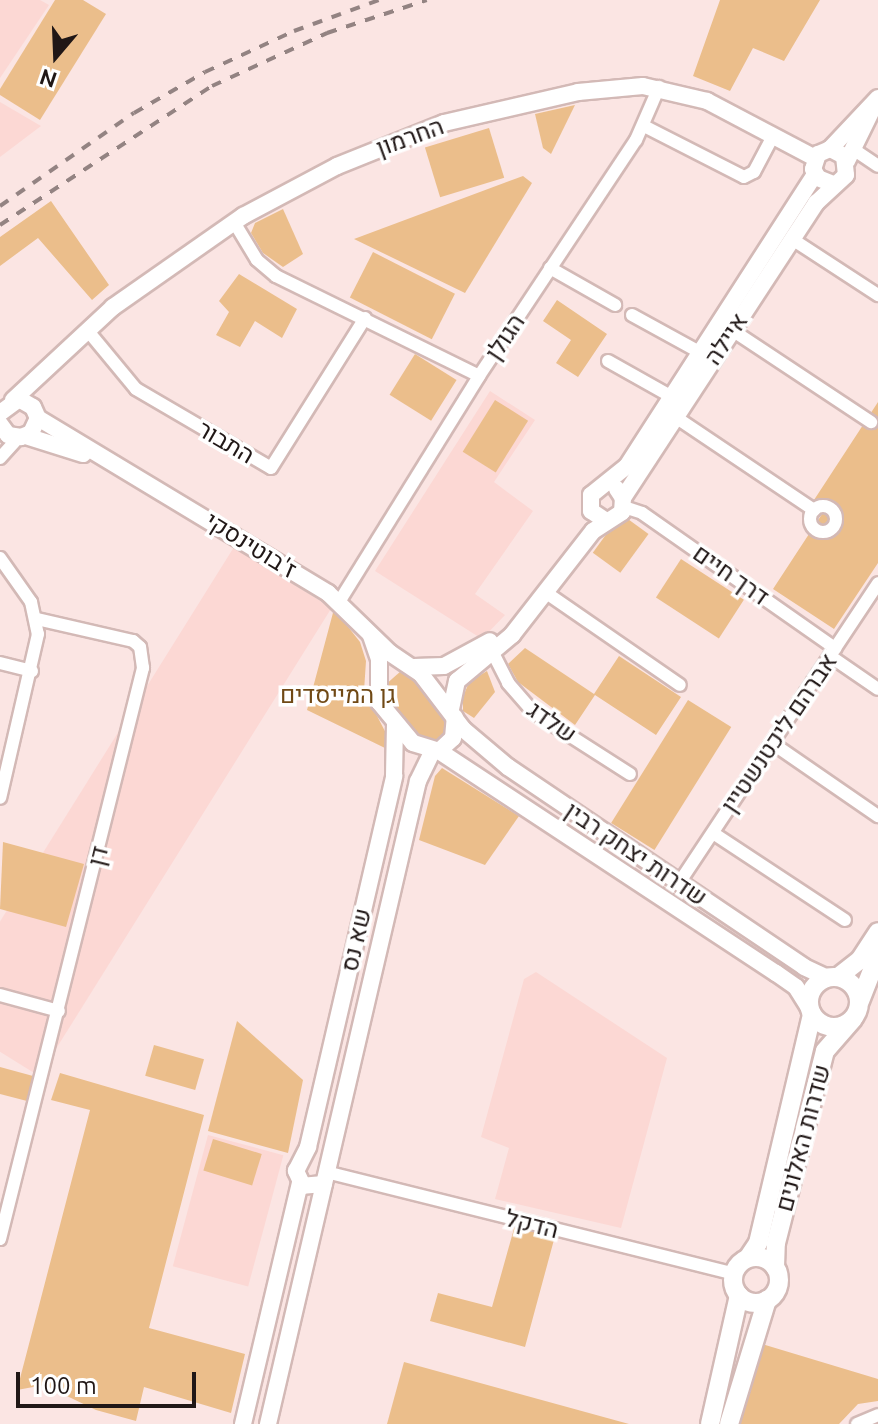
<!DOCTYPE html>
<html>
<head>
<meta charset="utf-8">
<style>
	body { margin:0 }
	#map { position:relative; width:878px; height:1424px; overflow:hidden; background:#fbe5e3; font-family:Ubuntu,Heebo,sans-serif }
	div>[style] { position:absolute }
	.built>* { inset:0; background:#fcd8d4; transform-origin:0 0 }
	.green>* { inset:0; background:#ebbe8b; transform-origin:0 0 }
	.roads { filter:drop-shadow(2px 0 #d3b9b6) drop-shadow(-2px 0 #d3b9b6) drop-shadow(0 2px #d3b9b6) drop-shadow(0 -2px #d3b9b6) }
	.minor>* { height:12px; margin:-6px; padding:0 6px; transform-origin:6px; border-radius:6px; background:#fff }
	.minor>.ring { margin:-6px; padding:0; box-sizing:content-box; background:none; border:12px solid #fff; border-radius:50% }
	.tertiary>* { height:16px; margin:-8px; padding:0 8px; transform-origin:8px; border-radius:8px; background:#fff }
	.secondary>* { height:18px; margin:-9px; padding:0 9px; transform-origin:9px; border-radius:9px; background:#fff }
	.secondary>.ring { margin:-9px; padding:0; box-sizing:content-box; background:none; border:18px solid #fff; border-radius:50% }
	.rail>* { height:4px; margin-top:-2px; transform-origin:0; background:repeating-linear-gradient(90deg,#938382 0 10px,transparent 0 20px) }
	span { translate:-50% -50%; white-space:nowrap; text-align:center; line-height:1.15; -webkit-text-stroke:7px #fff; paint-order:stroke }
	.street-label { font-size:24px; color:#201716 }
	.park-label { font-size:24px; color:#704915 }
	.north { position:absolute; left:16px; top:16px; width:80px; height:80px; -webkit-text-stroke:6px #fff; paint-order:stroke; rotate:199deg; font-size:22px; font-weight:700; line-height:32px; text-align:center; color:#201716 }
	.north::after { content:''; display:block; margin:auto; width:28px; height:36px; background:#201716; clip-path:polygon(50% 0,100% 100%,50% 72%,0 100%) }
	.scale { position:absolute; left:16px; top:1372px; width:180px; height:36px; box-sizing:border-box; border:4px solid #201716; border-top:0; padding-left:10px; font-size:24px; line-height:28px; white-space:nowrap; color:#201716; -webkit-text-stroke:6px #fff; paint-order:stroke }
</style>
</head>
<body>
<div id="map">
	<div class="built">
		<div style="clip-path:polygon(0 0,40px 0,49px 5px,0 78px)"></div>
		<div style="clip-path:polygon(0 102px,41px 126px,0 157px)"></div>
		<div style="clip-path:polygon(490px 391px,535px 420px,494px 482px,533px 511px,475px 594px,505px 615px,482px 639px,375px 571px)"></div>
		<div style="left:234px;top:547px;width:115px;height:552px;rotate:32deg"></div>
		<div style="clip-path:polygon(536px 972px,667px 1058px,621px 1228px,495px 1199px,509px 1148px,481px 1137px,524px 979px)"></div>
		<div style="left:208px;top:1135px;width:78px;height:136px;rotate:15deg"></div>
	</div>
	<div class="green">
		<div style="clip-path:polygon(55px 0,83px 0,106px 14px,40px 120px,0 95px,0 89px)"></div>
		<div style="clip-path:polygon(720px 0,820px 0,784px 61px,753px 48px,730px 91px,693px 76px)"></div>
		<div style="clip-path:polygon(575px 105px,551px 154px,543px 148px,535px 114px)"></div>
		<div style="left:489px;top:128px;width:52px;height:67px;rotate:73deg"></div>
		<div style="clip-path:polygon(523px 176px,532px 183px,465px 293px,354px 239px)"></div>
		<div style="clip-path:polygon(51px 201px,109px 285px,92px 300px,38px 238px,0 266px,0 237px)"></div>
		<div style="clip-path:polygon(283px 209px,303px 254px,283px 267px,263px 253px,251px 233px,255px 223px)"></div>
		<div style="left:373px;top:252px;width:92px;height:51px;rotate:27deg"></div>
		<div style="clip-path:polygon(239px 274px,297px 309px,282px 338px,255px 321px,240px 347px,216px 335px,229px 312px,219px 301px)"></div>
		<div style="clip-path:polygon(557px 300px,607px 334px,578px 377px,556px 363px,571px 340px,543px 321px)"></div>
		<div style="left:415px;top:354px;width:49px;height:48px;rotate:32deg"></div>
		<div style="left:495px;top:400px;width:39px;height:61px;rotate:32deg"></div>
		<div style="clip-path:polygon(878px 402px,878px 563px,834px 629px,773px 589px,826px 508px,814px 500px)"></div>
		<div style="left:621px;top:514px;width:34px;height:48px;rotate:36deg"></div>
		<div style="left:681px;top:559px;width:75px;height:46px;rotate:33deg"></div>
		<div style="clip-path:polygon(334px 609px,360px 642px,366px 661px,364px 691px,388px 737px,387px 749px,307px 710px)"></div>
		<div style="clip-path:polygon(525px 648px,594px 694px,619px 656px,681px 697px,656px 735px,595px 695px,575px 725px,518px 682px,508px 664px)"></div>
		<div style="clip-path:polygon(401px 671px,412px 674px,450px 720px,445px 742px,426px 745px,385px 701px,384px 686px)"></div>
		<div style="clip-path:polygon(487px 671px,495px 692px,474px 718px,463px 711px,463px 697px,469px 682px)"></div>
		<div style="left:688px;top:700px;width:51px;height:145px;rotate:32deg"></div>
		<div style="clip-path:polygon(442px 768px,519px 816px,485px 865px,419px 840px,435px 776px)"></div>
		<div style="clip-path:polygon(3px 842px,84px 864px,66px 927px,0 909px)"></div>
		<div style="clip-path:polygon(237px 1021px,303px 1080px,288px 1153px,208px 1131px)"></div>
		<div style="left:154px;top:1045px;width:52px;height:32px;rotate:16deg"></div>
		<div style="clip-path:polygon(0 1067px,33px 1076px,27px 1101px,0 1094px)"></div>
		<div style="clip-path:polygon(60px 1073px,204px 1115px,149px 1328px,245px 1354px,231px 1413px,144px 1387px,136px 1421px,96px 1410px,44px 1385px,17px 1390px,90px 1110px,51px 1100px)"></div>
		<div style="left:213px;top:1139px;width:51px;height:33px;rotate:17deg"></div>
		<div style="clip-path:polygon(515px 1225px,555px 1236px,525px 1347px,430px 1321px,438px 1293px,492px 1307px)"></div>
		<div style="clip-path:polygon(762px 1344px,878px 1379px,878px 1401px,858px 1404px,839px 1424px,739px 1424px)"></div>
		<div style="clip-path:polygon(404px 1362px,629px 1424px,387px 1424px)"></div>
	</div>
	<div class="roads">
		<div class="minor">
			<div style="left:644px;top:126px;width:112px;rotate:27deg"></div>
			<div style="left:744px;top:177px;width:11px;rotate:-27deg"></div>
			<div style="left:754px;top:172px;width:41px;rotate:-62.2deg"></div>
			<div style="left:853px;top:149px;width:30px;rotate:34deg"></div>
			<div style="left:234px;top:222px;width:44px;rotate:58.8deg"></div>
			<div style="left:257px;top:260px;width:25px;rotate:40deg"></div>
			<div style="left:276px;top:276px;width:226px;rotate:26.2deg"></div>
			<div style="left:792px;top:239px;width:103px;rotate:33.1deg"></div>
			<div style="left:550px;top:268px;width:75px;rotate:29.6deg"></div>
			<div style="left:632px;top:315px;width:79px;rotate:28.8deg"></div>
			<div style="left:732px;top:330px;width:167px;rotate:33.5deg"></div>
			<div style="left:88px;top:331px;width:75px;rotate:50.4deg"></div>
			<div style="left:136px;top:389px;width:156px;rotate:30.3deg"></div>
			<div style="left:271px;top:468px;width:177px;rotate:-57.9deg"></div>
			<div style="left:608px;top:361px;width:73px;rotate:29.4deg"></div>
			<div style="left:674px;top:416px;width:169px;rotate:33.9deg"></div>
			<div style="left:0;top:458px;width:27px;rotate:-48deg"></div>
			<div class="ring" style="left:810px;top:506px;width:14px;height:14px"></div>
			<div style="left:624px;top:507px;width:19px;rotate:18deg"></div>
			<div style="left:642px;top:513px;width:236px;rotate:35deg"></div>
			<div style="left:0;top:558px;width:54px;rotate:54.8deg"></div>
			<div style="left:31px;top:602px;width:33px;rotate:78deg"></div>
			<div style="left:38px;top:634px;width:168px;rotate:103deg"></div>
			<div style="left:548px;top:594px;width:160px;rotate:34.6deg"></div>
			<div style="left:339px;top:602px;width:266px;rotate:-58.2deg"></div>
			<div style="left:479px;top:376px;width:283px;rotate:-56.4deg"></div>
			<div style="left:636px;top:140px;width:58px;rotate:-66.5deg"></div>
			<div style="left:493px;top:653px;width:34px;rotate:63deg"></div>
			<div style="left:508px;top:683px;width:38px;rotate:49deg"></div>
			<div style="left:533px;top:712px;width:115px;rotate:32.6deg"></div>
			<div style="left:830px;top:656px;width:58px;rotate:34.5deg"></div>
			<div style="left:0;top:663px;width:33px;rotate:14deg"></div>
			<div style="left:772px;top:743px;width:129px;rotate:34.6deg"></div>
			<div style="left:713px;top:833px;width:158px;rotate:33.4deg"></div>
			<div style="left:679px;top:883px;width:360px;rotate:-56.4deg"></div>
			<div style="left:0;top:995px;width:61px;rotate:15.2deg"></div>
			<div style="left:330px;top:1173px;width:416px;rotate:14deg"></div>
			<div style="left:0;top:1239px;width:589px;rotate:-75.94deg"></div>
			<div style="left:143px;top:668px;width:21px;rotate:-98deg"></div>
			<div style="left:140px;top:647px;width:9px;rotate:-139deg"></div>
			<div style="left:133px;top:641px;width:98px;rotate:-167.1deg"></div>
			<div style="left:857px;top:1424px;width:23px;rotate:-23deg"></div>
		</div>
		<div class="tertiary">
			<div style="left:830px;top:149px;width:70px;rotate:-46.7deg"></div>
			<div style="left:847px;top:161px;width:61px;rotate:-63.9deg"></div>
			<div style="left:13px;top:400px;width:137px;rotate:-42.9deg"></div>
			<div style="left:113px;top:307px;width:159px;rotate:-35deg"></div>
			<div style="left:243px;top:216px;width:106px;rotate:-28deg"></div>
			<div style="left:337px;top:166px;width:115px;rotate:-21.9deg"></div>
			<div style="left:444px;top:123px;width:138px;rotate:-13deg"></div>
			<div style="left:578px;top:92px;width:65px;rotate:-5.3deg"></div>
			<div style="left:643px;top:86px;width:66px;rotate:13.2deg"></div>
			<div style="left:707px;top:101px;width:122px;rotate:27.8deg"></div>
			<div style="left:0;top:413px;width:24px;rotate:-36deg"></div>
			<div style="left:19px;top:399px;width:16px;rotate:30deg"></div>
			<div style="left:33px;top:407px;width:12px;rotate:66deg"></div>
			<div style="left:38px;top:418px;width:17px;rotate:115deg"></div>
			<div style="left:31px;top:433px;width:11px;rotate:158deg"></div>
			<div style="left:21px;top:437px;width:13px;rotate:-171deg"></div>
			<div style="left:8px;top:435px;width:14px;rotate:-126deg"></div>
			<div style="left:38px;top:418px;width:339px;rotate:31.1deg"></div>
			<div style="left:328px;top:593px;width:86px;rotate:44.1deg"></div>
			<div style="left:390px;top:653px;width:37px;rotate:34deg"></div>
			<div style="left:421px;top:674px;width:69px;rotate:52.6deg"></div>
			<div style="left:463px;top:729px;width:59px;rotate:40.2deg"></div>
			<div style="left:508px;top:767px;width:357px;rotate:34deg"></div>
			<div style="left:804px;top:967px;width:26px;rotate:25deg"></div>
			<div style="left:26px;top:436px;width:60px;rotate:17.5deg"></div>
			<div style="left:623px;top:498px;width:353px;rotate:-56.8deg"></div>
			<div style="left:816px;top:203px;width:41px;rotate:-43deg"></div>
			<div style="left:846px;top:175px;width:19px;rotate:-96deg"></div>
			<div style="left:844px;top:156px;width:16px;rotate:-153deg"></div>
			<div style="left:830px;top:149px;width:13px;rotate:157deg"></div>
			<div style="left:818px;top:154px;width:16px;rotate:108deg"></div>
			<div style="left:813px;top:169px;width:10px;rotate:61deg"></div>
			<div style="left:818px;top:178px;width:16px;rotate:22deg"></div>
			<div style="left:606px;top:521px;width:18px;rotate:-146deg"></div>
			<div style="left:591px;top:511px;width:16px;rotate:-90deg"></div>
			<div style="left:591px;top:495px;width:46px;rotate:-38.9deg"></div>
			<div style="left:627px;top:466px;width:347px;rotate:-57.2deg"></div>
			<div style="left:371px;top:636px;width:24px;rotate:71deg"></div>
			<div style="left:379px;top:659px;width:43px;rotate:90deg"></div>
			<div style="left:379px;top:702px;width:53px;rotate:50.3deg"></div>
			<div style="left:413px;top:743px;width:27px;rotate:17deg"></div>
			<div style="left:439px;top:751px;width:19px;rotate:-43deg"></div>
			<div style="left:453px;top:738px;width:21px;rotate:-85deg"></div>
			<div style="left:414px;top:667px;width:30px;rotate:-2deg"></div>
			<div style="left:444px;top:666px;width:52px;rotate:-28.5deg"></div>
			<div style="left:451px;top:709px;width:29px;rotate:-78deg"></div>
			<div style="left:457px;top:681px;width:72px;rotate:-39.9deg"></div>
			<div style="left:512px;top:635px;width:132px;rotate:-52.1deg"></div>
			<div style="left:593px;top:531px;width:35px;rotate:-33deg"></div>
			<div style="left:622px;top:512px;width:14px;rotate:-86deg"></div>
			<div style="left:623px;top:498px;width:11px;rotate:-124deg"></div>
			<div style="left:439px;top:751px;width:404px;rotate:33.4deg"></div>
			<div style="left:776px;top:973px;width:24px;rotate:35deg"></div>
			<div style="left:796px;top:987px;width:26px;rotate:58deg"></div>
			<div style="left:324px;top:1184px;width:21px;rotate:175deg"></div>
			<div style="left:303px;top:1186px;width:17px;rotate:-115deg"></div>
			<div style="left:296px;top:1171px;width:27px;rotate:-63deg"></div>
			<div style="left:308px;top:1147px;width:381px;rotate:-76.9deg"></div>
			<div style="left:394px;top:776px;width:54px;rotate:-88.9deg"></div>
			<div style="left:243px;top:1424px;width:249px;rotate:-76.7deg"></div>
			<div style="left:268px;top:1424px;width:660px;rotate:-76.87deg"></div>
			<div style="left:418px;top:781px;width:32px;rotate:-64deg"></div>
		</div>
		<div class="secondary">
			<div class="ring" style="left:809px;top:977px;width:32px;height:32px"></div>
			<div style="left:838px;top:977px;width:28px;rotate:-38deg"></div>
			<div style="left:860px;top:960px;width:33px;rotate:-57deg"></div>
			<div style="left:860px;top:1001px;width:49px;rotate:-68.6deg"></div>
			<div class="ring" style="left:733px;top:1257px;width:28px;height:28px"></div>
			<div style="left:748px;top:1258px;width:18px;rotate:-56deg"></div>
			<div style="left:758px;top:1243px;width:235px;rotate:-76.7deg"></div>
			<div style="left:775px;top:1267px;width:24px;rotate:-88deg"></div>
			<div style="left:776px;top:1243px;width:198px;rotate:-75.7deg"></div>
			<div style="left:825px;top:1051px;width:43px;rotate:-48.8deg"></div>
			<div style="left:710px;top:1424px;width:132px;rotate:-77.3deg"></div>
			<div style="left:729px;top:1424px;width:130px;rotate:-73deg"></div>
		</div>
	</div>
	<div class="rail">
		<div style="left:0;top:206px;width:163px;rotate:-34.8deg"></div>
		<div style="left:134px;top:113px;width:82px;rotate:-30deg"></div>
		<div style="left:205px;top:72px;width:98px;rotate:-24.7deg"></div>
		<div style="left:294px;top:31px;width:90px;rotate:-20deg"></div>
		<div style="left:0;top:225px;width:254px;rotate:-33.3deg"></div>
		<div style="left:212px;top:86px;width:127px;rotate:-24.7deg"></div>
		<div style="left:327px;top:33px;width:105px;rotate:-18.3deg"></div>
	</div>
	<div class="street-label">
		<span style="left:410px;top:137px;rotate:-20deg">החרמון</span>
		<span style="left:505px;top:337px;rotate:-56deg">הגולן</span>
		<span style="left:726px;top:339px;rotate:-56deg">איילה</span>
		<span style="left:226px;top:442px;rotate:30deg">התבור</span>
		<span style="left:251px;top:545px;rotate:32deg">ז'בוטינסקי</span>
		<span style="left:731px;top:575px;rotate:35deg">דרך חיים</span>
		<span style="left:552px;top:722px;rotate:35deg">שלדג</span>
		<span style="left:779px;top:733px;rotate:-56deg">אברהם ליכטנשטיין</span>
		<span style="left:636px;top:854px;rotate:34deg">שדרות יצחק רבין</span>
		<span style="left:98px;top:856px;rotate:-76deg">דן</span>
		<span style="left:356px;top:940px;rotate:-77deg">שא נס</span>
		<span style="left:803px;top:1138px;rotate:-75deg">שדרות האלונים</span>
		<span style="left:532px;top:1224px;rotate:14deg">הדקל</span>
	</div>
	<div class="park-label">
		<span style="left:338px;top:695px">גן המייסדים</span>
	</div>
	<div class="north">N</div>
	<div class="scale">100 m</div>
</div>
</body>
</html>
